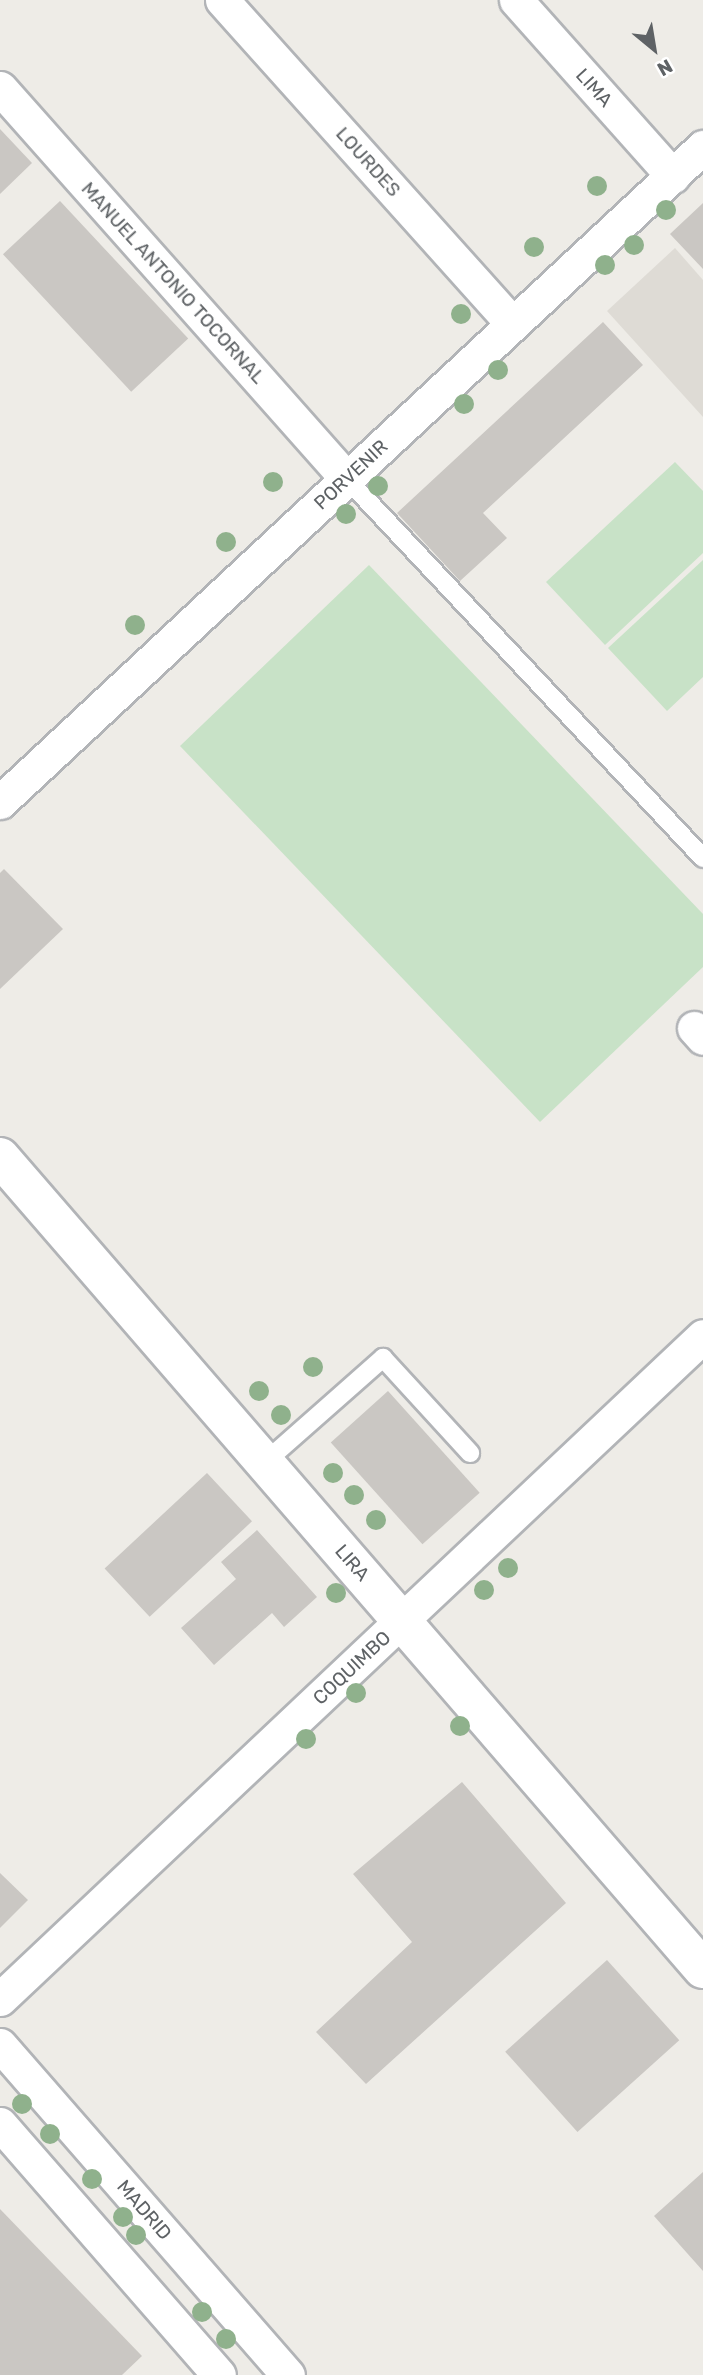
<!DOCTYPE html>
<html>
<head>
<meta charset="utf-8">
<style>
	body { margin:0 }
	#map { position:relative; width:703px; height:2375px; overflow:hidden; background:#eeece7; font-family:Rubik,sans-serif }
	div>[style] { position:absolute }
	.education>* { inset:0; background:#dedbd5 }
	.green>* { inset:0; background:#c8e2c7 }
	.building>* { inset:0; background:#cac7c3; transform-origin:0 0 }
	.roads { filter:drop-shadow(2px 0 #b2b4b7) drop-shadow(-2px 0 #b2b4b7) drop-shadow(0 2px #b2b4b7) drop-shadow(0 -2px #b2b4b7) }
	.lane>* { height:18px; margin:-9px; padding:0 9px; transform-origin:9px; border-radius:9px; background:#fff }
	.street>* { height:33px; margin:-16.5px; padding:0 16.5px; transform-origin:16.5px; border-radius:16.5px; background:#fff }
	.secondary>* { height:38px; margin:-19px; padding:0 19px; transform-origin:19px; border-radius:19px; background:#fff }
	.trees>* { width:20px; height:20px; margin:-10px; border-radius:50%; background:#8fb18c }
	span { translate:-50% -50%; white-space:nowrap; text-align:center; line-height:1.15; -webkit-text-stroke:7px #fff; paint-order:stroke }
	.street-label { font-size:19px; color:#5e6265 }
	.north { position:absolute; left:619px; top:14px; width:70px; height:70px; -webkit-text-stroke:5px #fff; paint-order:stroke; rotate:150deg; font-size:19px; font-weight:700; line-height:28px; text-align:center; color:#5e6265 }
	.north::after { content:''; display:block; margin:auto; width:24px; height:32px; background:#5e6265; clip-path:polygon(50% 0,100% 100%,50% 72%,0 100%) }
</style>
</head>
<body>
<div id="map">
	<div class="education">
		<div style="clip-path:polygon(675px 248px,703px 280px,703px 417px,607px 311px)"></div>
	</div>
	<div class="green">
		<div style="clip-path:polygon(675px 462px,703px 491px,703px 553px,605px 645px,546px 582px)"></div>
		<div style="clip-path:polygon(703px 560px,703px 677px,667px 711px,608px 648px)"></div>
		<div style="clip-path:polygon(369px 565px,703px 914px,703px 967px,540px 1122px,180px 746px)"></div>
	</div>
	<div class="building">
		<div style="clip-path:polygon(0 129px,32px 163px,0 194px)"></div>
		<div style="left:60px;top:201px;width:188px;height:78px;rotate:47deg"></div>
		<div style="clip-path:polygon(703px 203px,703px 269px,670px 234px)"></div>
		<div style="clip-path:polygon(603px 322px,643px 365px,483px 513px,507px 538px,460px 581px,397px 513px)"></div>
		<div style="clip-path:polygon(4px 869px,63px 929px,0 989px,0 873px)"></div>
		<div style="left:388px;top:1391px;width:137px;height:77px;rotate:48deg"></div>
		<div style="left:207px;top:1473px;width:66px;height:140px;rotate:47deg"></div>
		<div style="clip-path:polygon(257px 1530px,317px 1597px,284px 1627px,272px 1613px,214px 1665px,181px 1628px,236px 1579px,221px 1562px)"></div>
		<div style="clip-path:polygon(462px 1782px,566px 1903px,366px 2084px,316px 2032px,412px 1942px,353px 1874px)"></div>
		<div style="clip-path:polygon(0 1873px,28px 1900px,0 1928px)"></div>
		<div style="left:607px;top:1960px;width:108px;height:137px;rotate:48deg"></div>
		<div style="clip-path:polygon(703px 2172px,703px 2271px,654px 2216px)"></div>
		<div style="clip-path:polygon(0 2209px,142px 2356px,122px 2375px,0 2375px)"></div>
	</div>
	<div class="roads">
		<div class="lane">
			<div style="left:347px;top:479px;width:520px;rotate:46.79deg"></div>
			<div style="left:264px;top:1463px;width:159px;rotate:-41.4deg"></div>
			<div style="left:383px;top:1358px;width:129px;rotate:47.5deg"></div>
		</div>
		<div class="street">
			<div style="left:222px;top:0;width:435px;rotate:48.1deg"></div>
			<div style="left:516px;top:0;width:236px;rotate:48.3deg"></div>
			<div style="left:0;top:88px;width:523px;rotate:48.41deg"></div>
			<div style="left:0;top:802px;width:961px;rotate:-42.98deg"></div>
			<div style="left:694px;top:1028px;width:13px;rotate:48deg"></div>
			<div style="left:0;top:1999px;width:966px;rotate:-43.32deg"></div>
			<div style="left:0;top:2045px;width:438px;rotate:48.9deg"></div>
			<div style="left:0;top:2124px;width:333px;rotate:48.9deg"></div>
		</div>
		<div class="secondary">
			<div style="left:0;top:1157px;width:1074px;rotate:49.12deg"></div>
		</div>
	</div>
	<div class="trees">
		<div style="left:597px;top:186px"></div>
		<div style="left:666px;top:210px"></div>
		<div style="left:634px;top:245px"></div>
		<div style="left:534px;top:247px"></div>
		<div style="left:605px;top:265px"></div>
		<div style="left:461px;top:314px"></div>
		<div style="left:498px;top:370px"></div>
		<div style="left:464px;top:404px"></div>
		<div style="left:273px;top:482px"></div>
		<div style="left:378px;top:486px"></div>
		<div style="left:346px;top:514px"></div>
		<div style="left:226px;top:542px"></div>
		<div style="left:135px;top:625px"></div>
		<div style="left:313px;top:1367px"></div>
		<div style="left:259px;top:1391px"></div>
		<div style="left:281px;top:1415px"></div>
		<div style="left:333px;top:1473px"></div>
		<div style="left:354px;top:1495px"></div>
		<div style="left:376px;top:1520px"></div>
		<div style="left:508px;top:1568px"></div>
		<div style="left:484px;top:1590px"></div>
		<div style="left:336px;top:1593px"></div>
		<div style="left:356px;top:1693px"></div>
		<div style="left:460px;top:1726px"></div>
		<div style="left:306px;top:1739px"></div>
		<div style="left:22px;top:2104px"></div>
		<div style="left:50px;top:2134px"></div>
		<div style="left:92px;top:2179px"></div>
		<div style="left:123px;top:2217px"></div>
		<div style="left:136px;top:2235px"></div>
		<div style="left:202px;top:2312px"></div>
		<div style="left:226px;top:2339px"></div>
	</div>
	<div class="street-label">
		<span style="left:594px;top:88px;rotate:48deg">LIMA</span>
		<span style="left:368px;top:162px;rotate:48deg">LOURDES</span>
		<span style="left:173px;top:283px;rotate:48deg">MANUEL ANTONIO TOCORNAL</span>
		<span style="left:351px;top:475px;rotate:-43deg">PORVENIR</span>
		<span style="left:352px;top:1563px;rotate:49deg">LIRA</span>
		<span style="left:352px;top:1668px;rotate:-43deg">COQUIMBO</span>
		<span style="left:144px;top:2210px;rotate:49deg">MADRID</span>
	</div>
	<div class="north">N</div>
</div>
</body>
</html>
